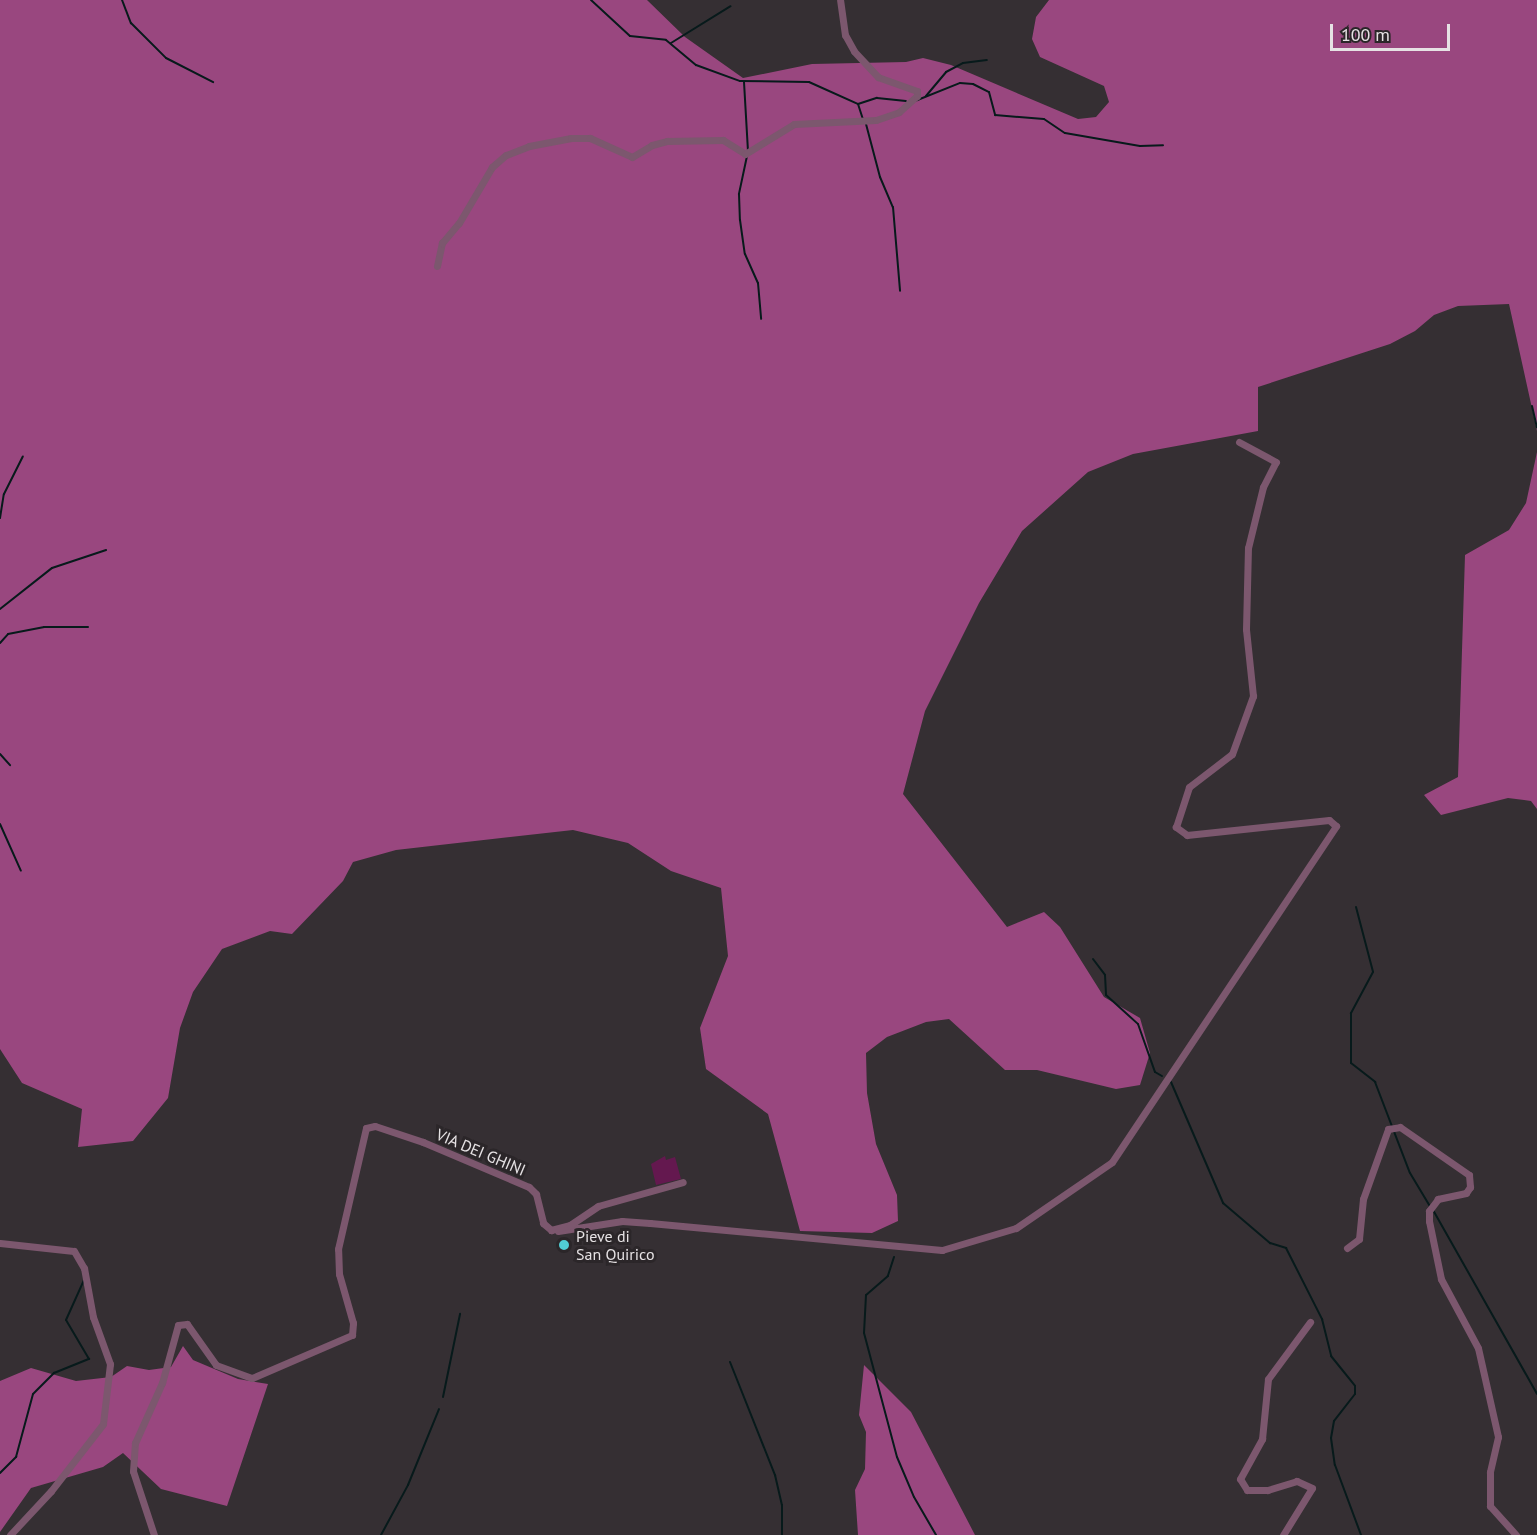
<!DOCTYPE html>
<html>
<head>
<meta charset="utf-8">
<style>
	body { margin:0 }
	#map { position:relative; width:1537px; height:1535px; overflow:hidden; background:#352f33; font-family:"PT Sans",sans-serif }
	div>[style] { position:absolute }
	.green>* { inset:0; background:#64184f }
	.forest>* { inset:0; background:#99477f }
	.stream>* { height:2px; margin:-1px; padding:0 1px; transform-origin:1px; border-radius:1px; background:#071a1b }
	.street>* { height:7px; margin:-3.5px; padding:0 3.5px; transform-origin:3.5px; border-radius:3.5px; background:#7c576e }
	.dots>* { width:16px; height:16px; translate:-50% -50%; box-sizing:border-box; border:3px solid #2b2629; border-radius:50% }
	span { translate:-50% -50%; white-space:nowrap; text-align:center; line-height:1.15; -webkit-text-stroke:6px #2b2629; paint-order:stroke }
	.street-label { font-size:16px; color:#e6e2e4 }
	.poi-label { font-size:16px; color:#e6e2e4 }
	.left { translate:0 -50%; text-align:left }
	.scale { position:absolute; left:1330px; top:24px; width:120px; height:27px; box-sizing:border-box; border:3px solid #e6e2e4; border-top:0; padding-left:8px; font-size:18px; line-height:21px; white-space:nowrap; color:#e6e2e4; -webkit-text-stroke:4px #2b2629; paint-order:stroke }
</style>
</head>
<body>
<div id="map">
	<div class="green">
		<div style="clip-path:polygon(665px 1156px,666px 1160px,675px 1157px,681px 1179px,656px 1185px,651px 1164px)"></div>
	</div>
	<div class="forest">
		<div style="clip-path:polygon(0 0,647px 0,685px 37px,743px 78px,812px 64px,906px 62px,923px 58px,951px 65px,1078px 119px,1096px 117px,1109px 102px,1104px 86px,1040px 57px,1032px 39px,1036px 17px,1049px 0,1537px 0,1537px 431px,1509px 304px,1458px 306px,1434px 315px,1415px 331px,1390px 344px,1258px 387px,1258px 431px,1133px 454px,1088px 472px,1022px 531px,979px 603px,925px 711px,903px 794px,1007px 927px,1044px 912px,1060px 927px,1104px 997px,1140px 1018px,1150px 1053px,1140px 1085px,1116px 1089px,1037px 1070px,1005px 1070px,949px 1019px,926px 1022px,887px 1037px,866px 1053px,867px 1093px,876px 1144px,897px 1195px,898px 1221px,872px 1233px,800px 1231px,768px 1114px,706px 1069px,700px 1028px,728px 956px,721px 888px,671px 871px,628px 843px,573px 830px,396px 850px,353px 862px,343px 881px,292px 934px,270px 931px,222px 949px,193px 992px,180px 1028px,168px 1098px,133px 1141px,78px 1147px,82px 1109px,22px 1083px,0 1049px)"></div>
		<div style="clip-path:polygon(1537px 452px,1537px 809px,1531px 801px,1508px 798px,1441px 815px,1424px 795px,1458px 777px,1465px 555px,1509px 530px,1526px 503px)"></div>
		<div style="clip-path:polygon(183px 1346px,193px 1360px,238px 1379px,268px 1384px,227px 1506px,161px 1489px,123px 1453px,103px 1467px,31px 1488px,0 1532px,0 1381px,31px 1368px,76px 1381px,111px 1377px,127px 1366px,149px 1370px,171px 1367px)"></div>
		<div style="clip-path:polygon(864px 1365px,911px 1412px,975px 1535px,858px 1535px,855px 1490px,865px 1469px,866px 1432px,859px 1415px)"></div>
	</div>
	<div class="stream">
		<div style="left:122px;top:0;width:25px;rotate:69deg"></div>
		<div style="left:131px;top:23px;width:49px;rotate:45deg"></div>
		<div style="left:166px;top:58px;width:53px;rotate:27.1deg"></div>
		<div style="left:591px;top:0;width:53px;rotate:42.7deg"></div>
		<div style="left:630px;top:36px;width:36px;rotate:6deg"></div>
		<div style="left:666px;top:40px;width:39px;rotate:40deg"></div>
		<div style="left:696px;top:65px;width:47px;rotate:20deg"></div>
		<div style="left:740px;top:81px;width:69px;rotate:0.8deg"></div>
		<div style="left:809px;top:82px;width:54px;rotate:24.2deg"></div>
		<div style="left:858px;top:104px;width:20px;rotate:-18deg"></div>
		<div style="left:877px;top:98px;width:29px;rotate:6deg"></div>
		<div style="left:671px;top:43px;width:70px;rotate:-31.7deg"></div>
		<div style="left:744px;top:82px;width:69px;rotate:86.7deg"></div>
		<div style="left:926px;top:96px;width:31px;rotate:-50deg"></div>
		<div style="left:946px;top:72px;width:19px;rotate:-28deg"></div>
		<div style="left:963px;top:63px;width:24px;rotate:-7deg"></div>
		<div style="left:915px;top:101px;width:48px;rotate:-21.8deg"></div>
		<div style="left:960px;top:83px;width:13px;rotate:4deg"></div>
		<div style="left:973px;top:84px;width:18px;rotate:27deg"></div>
		<div style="left:989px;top:92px;width:24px;rotate:75deg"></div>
		<div style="left:995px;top:115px;width:49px;rotate:4.7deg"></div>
		<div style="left:1044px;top:119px;width:25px;rotate:34deg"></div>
		<div style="left:1065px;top:133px;width:76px;rotate:9.8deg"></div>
		<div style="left:1140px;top:146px;width:23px;rotate:-2deg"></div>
		<div style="left:858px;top:104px;width:16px;rotate:72deg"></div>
		<div style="left:866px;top:124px;width:55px;rotate:75.2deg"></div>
		<div style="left:880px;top:177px;width:33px;rotate:67deg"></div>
		<div style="left:893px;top:207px;width:84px;rotate:85.2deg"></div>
		<div style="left:747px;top:156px;width:39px;rotate:102deg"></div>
		<div style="left:739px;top:194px;width:26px;rotate:88deg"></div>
		<div style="left:740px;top:220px;width:34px;rotate:82deg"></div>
		<div style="left:745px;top:254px;width:32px;rotate:66deg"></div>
		<div style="left:758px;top:283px;width:36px;rotate:85deg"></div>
		<div style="left:1532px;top:406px;width:22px;rotate:77deg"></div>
		<div style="left:0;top:518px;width:24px;rotate:-81deg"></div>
		<div style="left:4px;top:494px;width:42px;rotate:-63.4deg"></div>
		<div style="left:0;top:609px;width:66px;rotate:-38.3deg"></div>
		<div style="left:52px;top:568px;width:57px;rotate:-18.4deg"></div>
		<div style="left:0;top:643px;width:12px;rotate:-48deg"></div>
		<div style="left:8px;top:634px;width:37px;rotate:-11deg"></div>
		<div style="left:44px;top:627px;width:44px"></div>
		<div style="left:0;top:754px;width:15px;rotate:48deg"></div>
		<div style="left:0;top:824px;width:51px;rotate:65.9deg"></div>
		<div style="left:1356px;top:907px;width:67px;rotate:75.3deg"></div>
		<div style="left:1373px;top:972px;width:47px;rotate:118.2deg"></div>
		<div style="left:1351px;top:1013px;width:50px;rotate:90deg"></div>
		<div style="left:1351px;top:1063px;width:31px;rotate:38deg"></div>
		<div style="left:1375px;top:1082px;width:97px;rotate:69deg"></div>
		<div style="left:1410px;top:1173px;width:39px;rotate:59deg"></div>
		<div style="left:1093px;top:959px;width:20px;rotate:53deg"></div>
		<div style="left:1105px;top:975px;width:20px;rotate:87deg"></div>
		<div style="left:1106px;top:995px;width:43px;rotate:42.2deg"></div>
		<div style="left:1138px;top:1024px;width:51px;rotate:70.5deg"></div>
		<div style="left:1155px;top:1072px;width:8px;rotate:30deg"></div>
		<div style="left:1171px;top:1082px;width:132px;rotate:66.7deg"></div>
		<div style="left:1223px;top:1203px;width:62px;rotate:40.4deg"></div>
		<div style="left:1270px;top:1243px;width:17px;rotate:17deg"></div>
		<div style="left:1286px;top:1248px;width:80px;rotate:63.1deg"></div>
		<div style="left:1322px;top:1319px;width:38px;rotate:76deg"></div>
		<div style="left:1331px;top:1356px;width:38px;rotate:51deg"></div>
		<div style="left:1355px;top:1386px;width:8px;rotate:90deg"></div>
		<div style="left:1355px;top:1394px;width:34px;rotate:128deg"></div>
		<div style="left:1334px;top:1421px;width:17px;rotate:100deg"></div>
		<div style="left:1331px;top:1438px;width:27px;rotate:82deg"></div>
		<div style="left:1335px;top:1465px;width:75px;rotate:69.6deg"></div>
		<div style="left:1433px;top:1210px;width:211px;rotate:60.5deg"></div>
		<div style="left:894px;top:1257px;width:20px;rotate:108deg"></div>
		<div style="left:888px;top:1276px;width:29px;rotate:139deg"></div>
		<div style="left:866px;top:1295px;width:38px;rotate:93deg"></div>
		<div style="left:864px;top:1333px;width:128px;rotate:75.1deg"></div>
		<div style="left:897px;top:1457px;width:43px;rotate:67deg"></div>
		<div style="left:914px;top:1497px;width:44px;rotate:59.9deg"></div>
		<div style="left:730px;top:1362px;width:122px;rotate:68.3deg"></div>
		<div style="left:775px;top:1475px;width:31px;rotate:77deg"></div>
		<div style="left:782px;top:1505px;width:30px;rotate:90deg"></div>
		<div style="left:443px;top:1397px;width:85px;rotate:-78.4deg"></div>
		<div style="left:0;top:1473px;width:23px;rotate:-45deg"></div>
		<div style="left:16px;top:1457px;width:65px;rotate:-74.9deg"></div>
		<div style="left:33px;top:1394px;width:30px;rotate:-45deg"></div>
		<div style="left:54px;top:1373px;width:38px;rotate:-22deg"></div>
		<div style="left:89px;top:1359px;width:45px;rotate:-120.5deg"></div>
		<div style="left:66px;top:1320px;width:44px;rotate:-65.8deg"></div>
		<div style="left:381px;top:1535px;width:57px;rotate:-61.6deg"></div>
		<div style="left:408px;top:1485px;width:82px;rotate:-67.8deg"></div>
	</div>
	<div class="street">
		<div style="left:437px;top:266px;width:24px;rotate:-78deg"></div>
		<div style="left:442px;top:243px;width:26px;rotate:-50deg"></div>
		<div style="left:459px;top:223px;width:65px;rotate:-59.5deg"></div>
		<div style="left:492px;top:167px;width:18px;rotate:-41deg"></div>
		<div style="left:506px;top:155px;width:25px;rotate:-21deg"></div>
		<div style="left:529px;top:146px;width:43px;rotate:-10.8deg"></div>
		<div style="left:571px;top:138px;width:19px"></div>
		<div style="left:590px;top:138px;width:46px;rotate:24.3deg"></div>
		<div style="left:632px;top:157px;width:23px;rotate:-31deg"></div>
		<div style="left:652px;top:145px;width:16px;rotate:-15deg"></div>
		<div style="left:667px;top:141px;width:56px;rotate:-1deg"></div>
		<div style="left:723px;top:140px;width:26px;rotate:32deg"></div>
		<div style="left:745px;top:154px;width:57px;rotate:-31.5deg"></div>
		<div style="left:794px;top:124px;width:82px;rotate:-2.8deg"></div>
		<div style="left:876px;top:120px;width:24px;rotate:-19deg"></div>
		<div style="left:899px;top:112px;width:24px;rotate:-42deg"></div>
		<div style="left:917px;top:96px;width:5px;rotate:-90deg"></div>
		<div style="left:917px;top:91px;width:41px;rotate:-160.3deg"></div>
		<div style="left:878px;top:77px;width:35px;rotate:-133deg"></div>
		<div style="left:854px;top:51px;width:18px;rotate:-119deg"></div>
		<div style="left:845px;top:35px;width:35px;rotate:-98deg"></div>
		<div style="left:558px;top:1231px;width:65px;rotate:-8.9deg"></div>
		<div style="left:622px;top:1221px;width:28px;rotate:4deg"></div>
		<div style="left:650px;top:1223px;width:293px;rotate:5.3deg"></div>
		<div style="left:942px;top:1250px;width:77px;rotate:-16.6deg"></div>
		<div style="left:1016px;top:1228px;width:116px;rotate:-34.5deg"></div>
		<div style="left:1112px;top:1162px;width:404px;rotate:-56.3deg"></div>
		<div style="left:1336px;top:826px;width:9px;rotate:-139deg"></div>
		<div style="left:1329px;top:820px;width:143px;rotate:174deg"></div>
		<div style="left:1187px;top:835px;width:14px;rotate:-144deg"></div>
		<div style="left:1176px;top:827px;width:42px;rotate:-72deg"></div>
		<div style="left:1189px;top:787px;width:54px;rotate:-37.5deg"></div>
		<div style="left:1232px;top:754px;width:62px;rotate:-70.1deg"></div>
		<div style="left:1253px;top:696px;width:67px;rotate:-96deg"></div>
		<div style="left:1246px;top:629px;width:81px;rotate:-88.6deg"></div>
		<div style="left:1248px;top:548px;width:63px;rotate:-76.2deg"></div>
		<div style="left:1263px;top:487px;width:28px;rotate:-63deg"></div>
		<div style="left:1276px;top:462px;width:42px;rotate:-151.6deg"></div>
		<div style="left:0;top:1243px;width:74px;rotate:6.2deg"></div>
		<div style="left:74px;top:1251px;width:20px;rotate:60deg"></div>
		<div style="left:84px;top:1268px;width:50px;rotate:79.6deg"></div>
		<div style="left:93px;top:1317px;width:50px;rotate:70.1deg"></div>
		<div style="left:110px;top:1364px;width:60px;rotate:96.7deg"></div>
		<div style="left:103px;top:1424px;width:85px;rotate:127.8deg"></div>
		<div style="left:51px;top:1491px;width:60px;rotate:133deg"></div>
		<div style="left:1347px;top:1248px;width:15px;rotate:-37deg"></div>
		<div style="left:1359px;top:1239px;width:40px;rotate:-84.3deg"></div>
		<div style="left:1363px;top:1199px;width:74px;rotate:-70.3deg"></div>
		<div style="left:1388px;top:1129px;width:12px;rotate:-9deg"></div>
		<div style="left:1400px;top:1127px;width:84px;rotate:34.8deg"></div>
		<div style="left:1469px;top:1175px;width:12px;rotate:85deg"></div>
		<div style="left:1470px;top:1187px;width:7px;rotate:124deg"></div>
		<div style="left:1466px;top:1193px;width:29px;rotate:168deg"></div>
		<div style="left:1438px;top:1199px;width:15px;rotate:127deg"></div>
		<div style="left:1429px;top:1211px;width:10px;rotate:90deg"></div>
		<div style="left:1429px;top:1221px;width:59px;rotate:78.3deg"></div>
		<div style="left:1441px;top:1279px;width:78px;rotate:61.8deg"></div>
		<div style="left:1478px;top:1348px;width:91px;rotate:77.3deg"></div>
		<div style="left:1498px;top:1437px;width:36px;rotate:103deg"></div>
		<div style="left:1490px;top:1472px;width:34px;rotate:90deg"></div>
		<div style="left:1490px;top:1506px;width:39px;rotate:48deg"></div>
		<div style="left:154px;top:1535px;width:67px;rotate:-108.2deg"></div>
		<div style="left:133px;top:1471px;width:28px;rotate:-86deg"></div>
		<div style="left:135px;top:1443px;width:66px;rotate:-65.8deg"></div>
		<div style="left:162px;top:1383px;width:60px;rotate:-74.6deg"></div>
		<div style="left:178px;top:1325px;width:9px;rotate:-6deg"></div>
		<div style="left:187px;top:1324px;width:50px;rotate:54.7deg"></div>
		<div style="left:216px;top:1365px;width:38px;rotate:20deg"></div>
		<div style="left:252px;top:1378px;width:109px;rotate:-23.3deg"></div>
		<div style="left:352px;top:1335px;width:12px;rotate:-85deg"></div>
		<div style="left:353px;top:1323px;width:51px;rotate:-105.9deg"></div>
		<div style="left:339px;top:1274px;width:25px;rotate:-92deg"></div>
		<div style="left:338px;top:1249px;width:124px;rotate:-77deg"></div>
		<div style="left:366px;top:1128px;width:9px;rotate:-13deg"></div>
		<div style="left:375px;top:1126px;width:51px;rotate:18.4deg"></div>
		<div style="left:423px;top:1142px;width:115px;rotate:23deg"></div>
		<div style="left:529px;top:1187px;width:10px;rotate:45deg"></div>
		<div style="left:536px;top:1194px;width:30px;rotate:76deg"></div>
		<div style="left:543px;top:1223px;width:11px;rotate:41deg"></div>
		<div style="left:551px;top:1230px;width:20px;rotate:-15deg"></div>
		<div style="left:570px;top:1225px;width:34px;rotate:-34deg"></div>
		<div style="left:598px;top:1206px;width:88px;rotate:-15.8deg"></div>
		<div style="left:1283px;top:1535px;width:55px;rotate:-58.3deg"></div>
		<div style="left:1312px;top:1488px;width:17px;rotate:-155deg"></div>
		<div style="left:1297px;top:1481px;width:31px;rotate:163deg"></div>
		<div style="left:1267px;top:1490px;width:20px;rotate:180deg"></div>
		<div style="left:1247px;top:1490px;width:13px;rotate:-122deg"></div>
		<div style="left:1240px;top:1479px;width:46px;rotate:-61.2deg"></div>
		<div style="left:1262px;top:1439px;width:60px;rotate:-84.3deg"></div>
		<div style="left:1268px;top:1379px;width:71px;rotate:-53.6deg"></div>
	</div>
	<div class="dots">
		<div style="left:564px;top:1245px;background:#51ccd4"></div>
	</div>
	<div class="street-label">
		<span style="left:481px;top:1152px;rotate:23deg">VIA DEI GHINI</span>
	</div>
	<div class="poi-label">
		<span class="left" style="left:576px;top:1245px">Pieve di<br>San Quirico</span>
	</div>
	<div class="scale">100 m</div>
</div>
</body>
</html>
